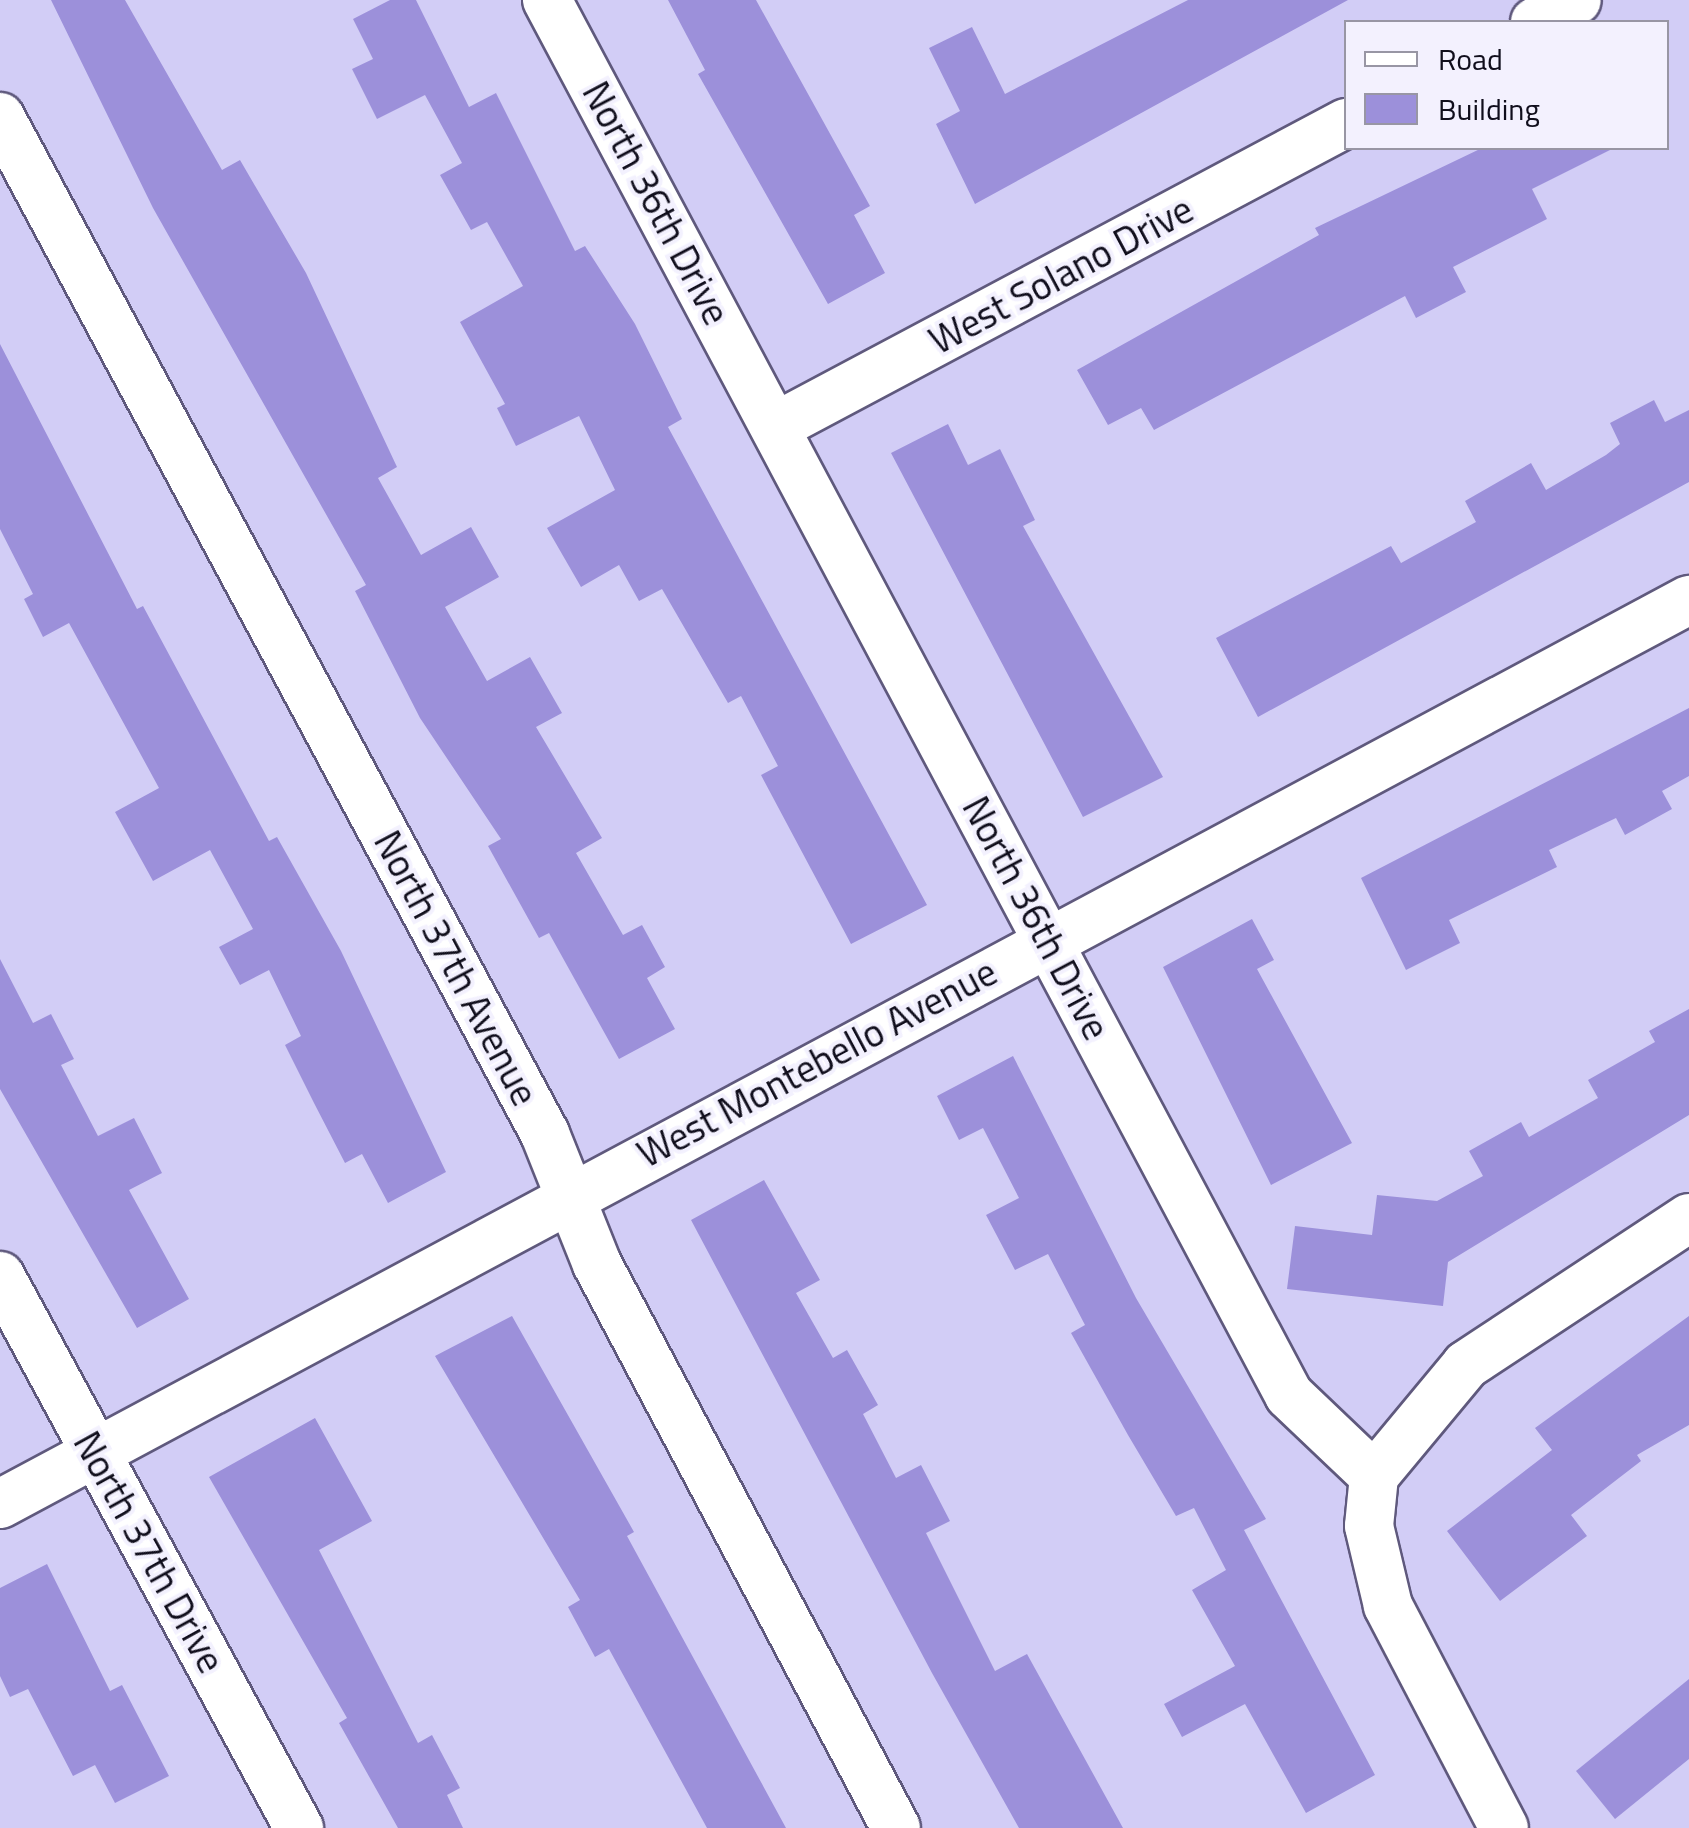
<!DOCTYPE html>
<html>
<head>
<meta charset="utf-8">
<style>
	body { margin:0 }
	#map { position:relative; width:1689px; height:1828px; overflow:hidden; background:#d2cdf6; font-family:"Titillium Web",sans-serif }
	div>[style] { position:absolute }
	.building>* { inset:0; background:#9c90da }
	.roads { filter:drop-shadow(2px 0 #5f597d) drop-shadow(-2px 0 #5f597d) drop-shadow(0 2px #5f597d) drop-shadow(0 -2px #5f597d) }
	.street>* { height:48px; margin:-24px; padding:0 24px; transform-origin:24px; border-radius:24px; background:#fff }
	span { translate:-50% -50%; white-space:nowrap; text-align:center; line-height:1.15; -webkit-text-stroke:8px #f3f1fe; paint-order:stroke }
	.street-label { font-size:38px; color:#100e1c }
	.legend { position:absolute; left:1344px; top:20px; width:325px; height:130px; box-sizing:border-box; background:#f3f1fe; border:2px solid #9896a4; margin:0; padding:12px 18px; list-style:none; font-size:30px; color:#100e1c }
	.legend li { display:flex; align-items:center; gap:20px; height:50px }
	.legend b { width:50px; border:2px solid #9896a4 }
</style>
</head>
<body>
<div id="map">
	<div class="building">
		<div style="clip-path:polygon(51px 0,125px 0,222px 170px,240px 160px,306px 273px,397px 467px,378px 478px,421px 555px,471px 527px,499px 577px,445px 607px,487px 681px,530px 657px,562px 713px,536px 727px,602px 838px,576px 853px,623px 935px,642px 925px,665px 967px,647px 978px,675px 1029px,619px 1059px,549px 933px,539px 938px,488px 846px,501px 839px,420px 718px,355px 591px,366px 585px,153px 208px)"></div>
		<div style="clip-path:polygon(390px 0,416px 0,469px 107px,496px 93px,575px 251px,585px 246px,635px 324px,682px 419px,668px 427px,927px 905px,851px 944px,761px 775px,778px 766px,741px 696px,728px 703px,662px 589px,639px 601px,619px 565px,581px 587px,547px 528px,615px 490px,579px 416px,516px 446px,497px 408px,505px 404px,460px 322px,523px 286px,487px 222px,471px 230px,440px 175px,462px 163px,425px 95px,377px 119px,352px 69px,373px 59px,353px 19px)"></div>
		<div style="clip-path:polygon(668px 0,756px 0,870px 206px,854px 215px,885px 273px,828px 304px,698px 74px,705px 70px)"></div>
		<div style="clip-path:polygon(1188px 0,1348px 0,975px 204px,936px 124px,960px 111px,929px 48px,972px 27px,1005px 94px)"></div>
		<div style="clip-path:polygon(1482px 148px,1614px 148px,1532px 189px,1547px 219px,1453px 267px,1466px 292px,1416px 318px,1405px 296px,1154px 430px,1141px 408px,1108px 425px,1077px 370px,1319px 235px,1315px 228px)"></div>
		<div style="clip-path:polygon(0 344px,137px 609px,143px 606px,269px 841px,277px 837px,341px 951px,446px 1172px,388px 1203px,362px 1154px,345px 1163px,314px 1103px,285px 1045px,301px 1036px,269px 970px,240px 985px,219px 947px,253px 929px,210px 850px,153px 881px,115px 812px,159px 788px,69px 623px,43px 637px,24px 599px,33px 594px,0 529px)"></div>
		<div style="clip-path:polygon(1654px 400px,1665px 422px,1689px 410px,1689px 482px,1258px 717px,1216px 638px,1391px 546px,1401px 563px,1476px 522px,1465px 501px,1531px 463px,1546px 490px,1606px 455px,1620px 444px,1610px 423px)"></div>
		<div style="clip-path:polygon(948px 424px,968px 465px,1000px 449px,1035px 520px,1023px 526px,1163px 777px,1083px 817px,891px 453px)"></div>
		<div style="clip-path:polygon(1689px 708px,1689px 776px,1662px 791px,1672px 809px,1625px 835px,1616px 818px,1549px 850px,1557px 867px,1449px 920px,1460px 943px,1406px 970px,1361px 878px)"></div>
		<div style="clip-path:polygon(1252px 919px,1274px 960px,1257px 969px,1352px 1143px,1271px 1185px,1163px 967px)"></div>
		<div style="clip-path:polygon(0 959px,33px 1023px,51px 1014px,74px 1059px,61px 1065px,98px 1136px,134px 1118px,162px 1173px,129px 1190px,189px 1299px,137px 1328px,0 1089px)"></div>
		<div style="clip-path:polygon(1689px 1009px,1689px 1115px,1448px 1262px,1443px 1306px,1287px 1289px,1295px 1226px,1372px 1235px,1377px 1195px,1437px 1201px,1483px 1176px,1469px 1151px,1521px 1122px,1529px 1137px,1598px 1098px,1588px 1080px,1655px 1042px,1649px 1031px)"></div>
		<div style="clip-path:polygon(1013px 1056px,1136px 1298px,1266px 1519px,1244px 1530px,1375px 1775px,1306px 1813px,1245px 1704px,1182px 1737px,1164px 1704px,1235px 1666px,1192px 1590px,1226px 1570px,1194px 1508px,1176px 1516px,1128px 1435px,1071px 1333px,1085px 1325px,1048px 1254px,1015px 1270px,986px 1215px,1019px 1198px,983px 1128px,959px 1140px,937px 1096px)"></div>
		<div style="clip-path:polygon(764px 1180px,820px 1280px,796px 1293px,833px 1358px,847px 1350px,878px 1405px,863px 1414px,896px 1478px,921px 1465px,950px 1521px,926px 1533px,995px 1671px,1027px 1654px,1123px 1828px,1019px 1828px,932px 1673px,691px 1220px)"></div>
		<div style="clip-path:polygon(512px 1316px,634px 1532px,627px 1536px,786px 1828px,707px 1828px,609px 1649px,595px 1657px,568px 1607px,580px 1600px,435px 1356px)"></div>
		<div style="clip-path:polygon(1689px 1316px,1689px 1425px,1637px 1455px,1641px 1461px,1571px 1515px,1587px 1536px,1500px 1601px,1447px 1531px,1552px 1450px,1535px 1428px)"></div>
		<div style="clip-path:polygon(315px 1418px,372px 1521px,319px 1550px,418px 1743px,432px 1735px,460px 1788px,447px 1795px,463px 1828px,398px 1828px,339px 1723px,347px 1718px,209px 1477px)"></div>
		<div style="clip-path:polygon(47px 1564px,110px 1691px,122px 1685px,169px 1776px,115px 1803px,95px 1765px,73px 1776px,28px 1689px,10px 1697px,0 1676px,0 1588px)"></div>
		<div style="clip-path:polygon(1689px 1679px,1689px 1759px,1615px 1819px,1576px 1771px)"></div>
	</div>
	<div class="roads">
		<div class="street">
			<div style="left:547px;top:0;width:1580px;rotate:61.99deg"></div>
			<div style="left:1289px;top:1395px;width:117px;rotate:43.6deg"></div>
			<div style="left:1374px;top:1476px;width:50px;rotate:95.7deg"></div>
			<div style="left:1369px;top:1526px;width:82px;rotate:76.6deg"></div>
			<div style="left:1388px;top:1606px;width:250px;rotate:62.4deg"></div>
			<div style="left:1535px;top:22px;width:47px;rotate:-27.6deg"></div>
			<div style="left:0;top:117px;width:1154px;rotate:61.81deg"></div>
			<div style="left:545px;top:1134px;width:140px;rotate:68.2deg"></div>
			<div style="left:597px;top:1264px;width:638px;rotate:62.07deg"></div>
			<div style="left:775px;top:427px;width:647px;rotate:-28.03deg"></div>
			<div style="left:0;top:1276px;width:628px;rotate:61.56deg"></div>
			<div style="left:1374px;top:1476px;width:144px;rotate:-50.3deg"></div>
			<div style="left:1466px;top:1365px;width:267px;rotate:-33.4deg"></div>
			<div style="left:0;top:1504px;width:1916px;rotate:-28.16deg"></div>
		</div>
	</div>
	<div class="street-label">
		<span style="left:656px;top:203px;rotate:62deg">North 36th Drive</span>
		<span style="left:1061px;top:275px;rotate:-28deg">West Solano Drive</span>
		<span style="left:1036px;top:918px;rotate:62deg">North 36th Drive</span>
		<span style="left:456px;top:968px;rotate:62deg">North 37th Avenue</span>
		<span style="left:817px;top:1063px;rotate:-28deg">West Montebello Avenue</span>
		<span style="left:149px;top:1552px;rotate:61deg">North 37th Drive</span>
	</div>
	<ul class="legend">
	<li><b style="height:12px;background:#fff"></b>Road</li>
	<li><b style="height:28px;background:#9c90da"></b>Building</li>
	</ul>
</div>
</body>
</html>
